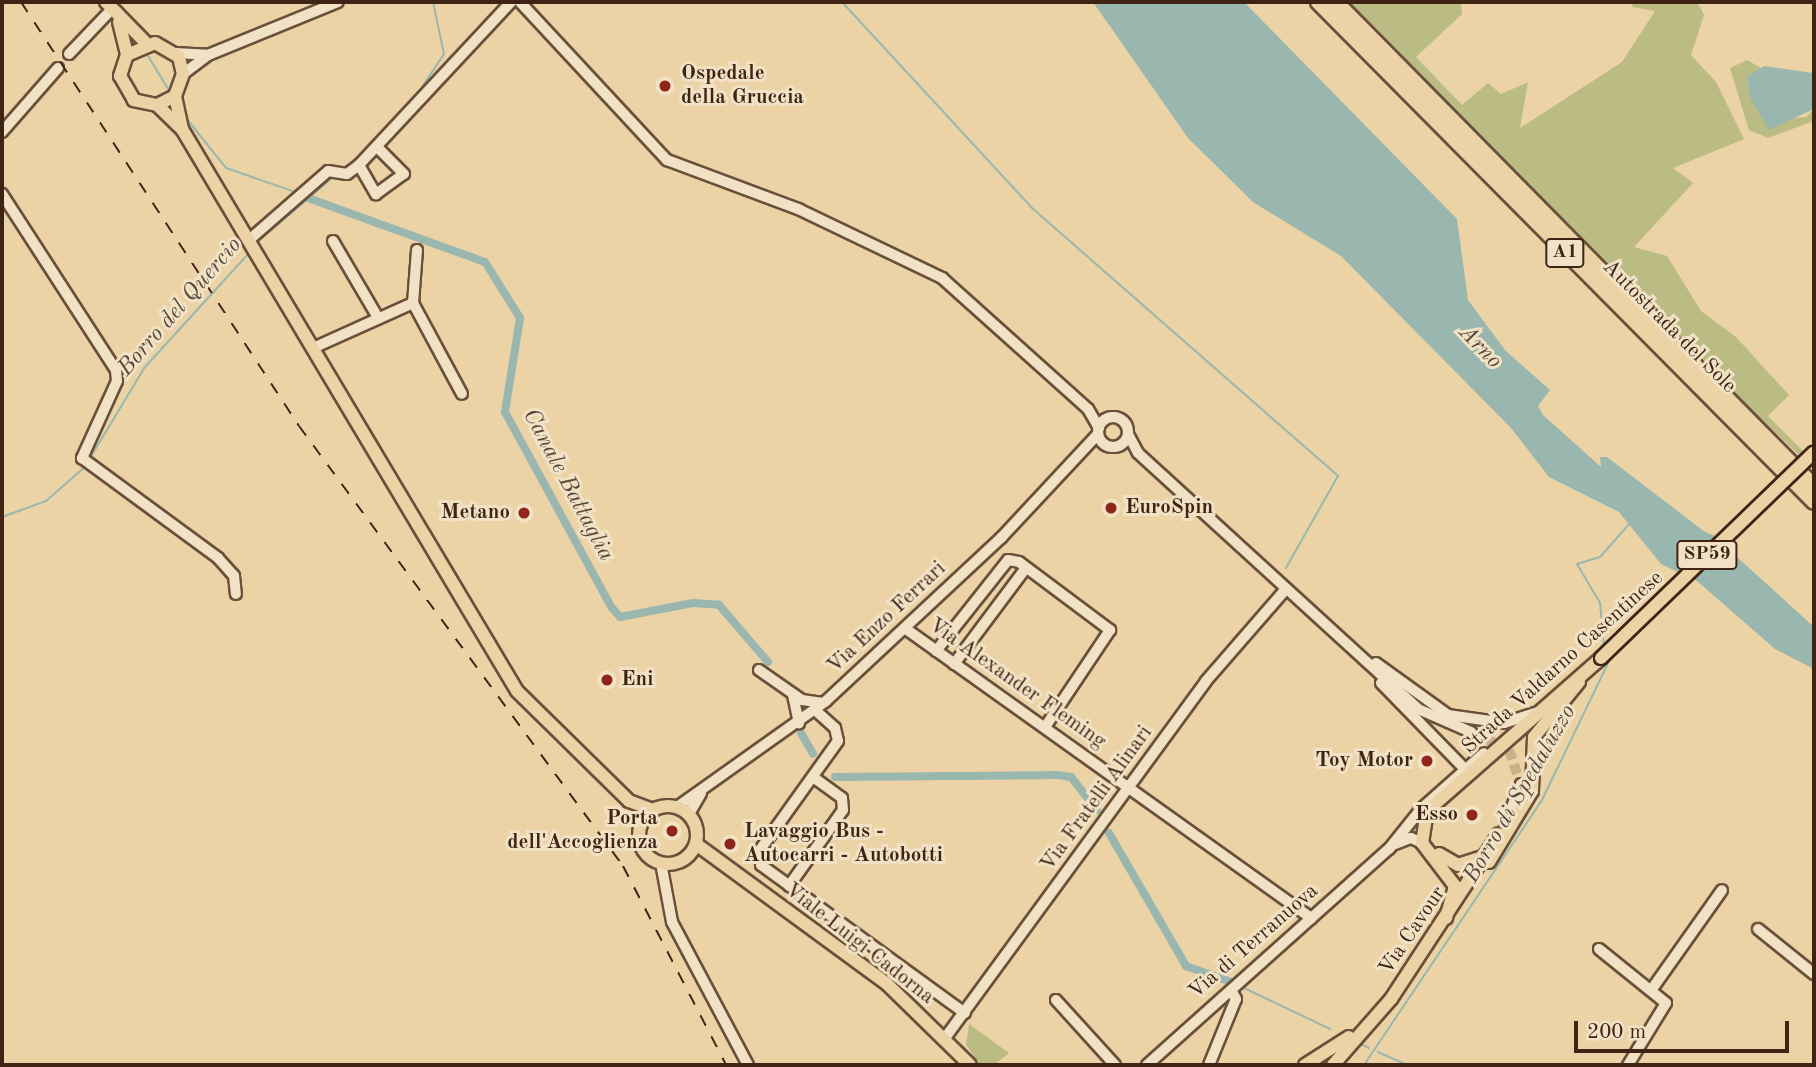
<!DOCTYPE html>
<html>
<head>
<meta charset="utf-8">
<style>
	body { margin:0 }
	#map { position:relative; width:1816px; height:1067px; overflow:hidden; background:#ebd3a6; font-family:"Old Standard TT",serif }
	div>[style] { position:absolute }
	.green>* { inset:0; background:#bbbb84 }
	.water>* { inset:0; background:#99b7ae }
	.stream>* { height:2px; margin:-1px; padding:0 1px; transform-origin:1px; border-radius:1px; background:#99b7ae }
	.canal>* { height:8px; margin:-4px; padding:0 4px; transform-origin:4px; border-radius:4px; background:#99b7ae }
	.minor-tunnel>* { height:10px; margin-top:-5px; transform-origin:0; background:repeating-linear-gradient(90deg,#c9b089 0 10px,transparent 0 15px) }
	.roads { filter:drop-shadow(2px 0 #6a503a) drop-shadow(-2px 0 #6a503a) drop-shadow(0 2px #6a503a) drop-shadow(0 -2px #6a503a) }
	.minor>* { height:10px; margin:-5px; padding:0 5px; transform-origin:5px; border-radius:5px; background:#f2e2c5 }
	.minor>.ring { margin:-5px; padding:0; box-sizing:content-box; background:none; border:10px solid #f2e2c5; border-radius:50% }
	.major>* { height:12px; margin:-6px; padding:0 6px; transform-origin:6px; border-radius:6px; background:#ebd3a6 }
	.major>.ring { margin:-6px; padding:0; box-sizing:content-box; background:none; border:12px solid #ebd3a6; border-radius:50% }
	.highway>* { height:14px; margin:-7px; padding:0 7px; transform-origin:7px; border-radius:7px; background:#ebd3a6 }
	.rail>* { height:2px; margin-top:-1px; transform-origin:0; background:repeating-linear-gradient(90deg,#3f2416 0 12px,transparent 0 24px) }
	.bridges { filter:drop-shadow(2px 0 #3f2416) drop-shadow(-2px 0 #3f2416) drop-shadow(0 2px #3f2416) drop-shadow(0 -2px #3f2416) }
	.major-bridge>* { height:12px; margin:-6px; padding:0 6px; transform-origin:6px; border-radius:6px; background:#ebd3a6 }
	.dots>* { width:19px; height:19px; translate:-50% -50%; box-sizing:border-box; border:4px solid #f2e2c5; border-radius:50% }
	span { translate:-50% -50%; white-space:nowrap; text-align:center; line-height:1.15; -webkit-text-stroke:6px #f2e2c5; paint-order:stroke }
	.shield-label span { padding:2px 5px; background:#f2e2c5; border:2px solid; border-radius:5px; -webkit-text-stroke-width:0 }
	.shield-label { font-size:19px; color:#3f2416; font-weight:700 }
	.poi-label { font-size:21px; color:#3f2416; font-weight:700 }
	.left { translate:0 -50%; text-align:left }
	.right { translate:-100% -50%; text-align:right }
	.street-label { font-size:21px; color:#3f2416 }
	.water-label { font-size:23px; color:#56493c; font-style:italic }
	.frame { position:absolute; inset:0; border:4px solid #3f2416; pointer-events:none }
	.scale { position:absolute; left:1574px; top:1021px; width:215px; height:32px; box-sizing:border-box; border:4px solid #3f2416; border-top:0; padding-left:9px; font-size:21px; line-height:24px; white-space:nowrap; color:#3f2416; -webkit-text-stroke:5px #f2e2c5; paint-order:stroke }
</style>
</head>
<body>
<div id="map">
	<div class="green">
		<div style="clip-path:polygon(1347px 2px,1461px 2px,1462px 14px,1416px 57px,1462px 105px,1488px 83px,1501px 94px,1528px 82px,1520px 128px,1622px 62px,1655px 11px,1632px 7px,1633px 2px,1697px 2px,1704px 15px,1691px 55px,1716px 82px,1744px 139px,1673px 168px,1693px 183px,1634px 247px,1667px 256px,1701px 311px,1736px 337px,1789px 395px,1768px 416px,1803px 451px,1799px 455px,1699px 359px)"></div>
		<div style="clip-path:polygon(1747px 60px,1761px 68px,1747px 78px,1750px 98px,1768px 121px,1806px 117px,1814px 109px,1814px 121px,1768px 138px,1749px 130px,1730px 68px)"></div>
		<div style="clip-path:polygon(969px 1024px,1009px 1053px,994px 1065px,981px 1065px,966px 1045px)"></div>
	</div>
	<div class="water">
		<div style="clip-path:polygon(1093px 2px,1244px 2px,1457px 219px,1468px 300px,1505px 350px,1550px 390px,1538px 406px,1543px 415px,1601px 467px,1600px 457px,1607px 457px,1705px 532px,1731px 542px,1737px 557px,1814px 627px,1814px 669px,1775px 649px,1697px 581px,1661px 564px,1619px 512px,1549px 477px,1511px 428px,1341px 256px,1253px 202px,1188px 138px)"></div>
		<div style="clip-path:polygon(1764px 66px,1813px 73px,1814px 109px,1769px 130px,1750px 98px,1747px 77px)"></div>
	</div>
	<div class="stream">
		<div style="left:842px;top:2px;width:280px;rotate:47.3deg"></div>
		<div style="left:1032px;top:208px;width:407px;rotate:41.2deg"></div>
		<div style="left:1338px;top:476px;width:106px;rotate:119.5deg"></div>
		<div style="left:148px;top:56px;width:42px;rotate:58.6deg"></div>
		<div style="left:414px;top:99px;width:54px;rotate:-56.3deg"></div>
		<div style="left:444px;top:54px;width:53px;rotate:-101.9deg"></div>
		<div style="left:186px;top:118px;width:64px;rotate:51.3deg"></div>
		<div style="left:226px;top:168px;width:76px;rotate:19.1deg"></div>
		<div style="left:345px;top:168px;width:23px;rotate:-38deg"></div>
		<div style="left:256px;top:243px;width:100px;rotate:-40.5deg"></div>
		<div style="left:90px;top:458px;width:106px;rotate:-58.9deg"></div>
		<div style="left:145px;top:367px;width:154px;rotate:-47.6deg"></div>
		<div style="left:2px;top:517px;width:47px;rotate:-20deg"></div>
		<div style="left:46px;top:501px;width:53px;rotate:-41.2deg"></div>
		<div style="left:1604px;top:646px;width:43px;rotate:-95.3deg"></div>
		<div style="left:1600px;top:603px;width:45px;rotate:-120.5deg"></div>
		<div style="left:1577px;top:564px;width:24px;rotate:-17deg"></div>
		<div style="left:1600px;top:557px;width:47px;rotate:-48.5deg"></div>
		<div style="left:1242px;top:987px;width:98px;rotate:25.5deg"></div>
		<div style="left:1361px;top:1044px;width:9px;rotate:27deg"></div>
		<div style="left:1378px;top:1052px;width:32px;rotate:24deg"></div>
		<div style="left:1364px;top:1065px;width:317px;rotate:-56.1deg"></div>
		<div style="left:1541px;top:802px;width:161px;rotate:-64.2deg"></div>
	</div>
	<div class="canal">
		<div style="left:308px;top:198px;width:188px;rotate:19.9deg"></div>
		<div style="left:485px;top:262px;width:66px;rotate:58deg"></div>
		<div style="left:520px;top:318px;width:95px;rotate:99.1deg"></div>
		<div style="left:505px;top:412px;width:223px;rotate:61.4deg"></div>
		<div style="left:612px;top:608px;width:12px;rotate:48deg"></div>
		<div style="left:620px;top:617px;width:74px;rotate:-10.9deg"></div>
		<div style="left:693px;top:603px;width:26px;rotate:4deg"></div>
		<div style="left:719px;top:605px;width:75px;rotate:49.3deg"></div>
		<div style="left:801px;top:733px;width:24px;rotate:60deg"></div>
		<div style="left:835px;top:777px;width:223px;rotate:-0.5deg"></div>
		<div style="left:1058px;top:775px;width:13px;rotate:9deg"></div>
		<div style="left:1071px;top:777px;width:42px;rotate:51.8deg"></div>
		<div style="left:1109px;top:833px;width:154px;rotate:59.9deg"></div>
		<div style="left:1186px;top:966px;width:48px;rotate:19.6deg"></div>
	</div>
	<div class="minor-tunnel">
		<div style="left:1471px;top:732px;width:42px;rotate:25.3deg"></div>
		<div style="left:1509px;top:750px;width:36px;rotate:71deg"></div>
	</div>
	<div class="roads">
		<div class="minor">
			<div style="left:520px;top:2px;width:216px;rotate:47.1deg"></div>
			<div style="left:667px;top:160px;width:140px;rotate:20.5deg"></div>
			<div style="left:798px;top:209px;width:160px;rotate:25.6deg"></div>
			<div style="left:942px;top:278px;width:196px;rotate:41.9deg"></div>
			<div style="left:1088px;top:409px;width:22px;rotate:60deg"></div>
			<div style="left:175px;top:53px;width:33px;rotate:3deg"></div>
			<div style="left:69px;top:54px;width:61px;rotate:-46.3deg"></div>
			<div style="left:183px;top:74px;width:31px;rotate:-37deg"></div>
			<div style="left:208px;top:55px;width:140px;rotate:-22.2deg"></div>
			<div style="left:2px;top:132px;width:85px;rotate:-48.8deg"></div>
			<div style="left:359px;top:165px;width:34px;rotate:60deg"></div>
			<div style="left:376px;top:194px;width:34px;rotate:-36deg"></div>
			<div style="left:404px;top:174px;width:38px;rotate:-135deg"></div>
			<div style="left:2px;top:194px;width:210px;rotate:57.1deg"></div>
			<div style="left:116px;top:370px;width:11px;rotate:85deg"></div>
			<div style="left:117px;top:381px;width:85px;rotate:114.4deg"></div>
			<div style="left:82px;top:458px;width:169px;rotate:36.3deg"></div>
			<div style="left:218px;top:558px;width:24px;rotate:48deg"></div>
			<div style="left:234px;top:576px;width:18px;rotate:84deg"></div>
			<div style="left:249px;top:240px;width:105px;rotate:-41.1deg"></div>
			<div style="left:328px;top:171px;width:19px;rotate:9deg"></div>
			<div style="left:347px;top:174px;width:15px;rotate:-37deg"></div>
			<div style="left:359px;top:165px;width:223px;rotate:-47deg"></div>
			<div style="left:333px;top:241px;width:87px;rotate:59.6deg"></div>
			<div style="left:417px;top:250px;width:53px;rotate:94.3deg"></div>
			<div style="left:413px;top:303px;width:103px;rotate:61.7deg"></div>
			<div style="left:313px;top:348px;width:110px;rotate:-24.2deg"></div>
			<div class="ring" style="left:1098px;top:417px;width:20px;height:20px"></div>
			<div style="left:1128px;top:434px;width:21px;rotate:62deg"></div>
			<div style="left:1138px;top:453px;width:379px;rotate:42.4deg"></div>
			<div style="left:1418px;top:709px;width:58px;rotate:23.5deg"></div>
			<div style="left:906px;top:629px;width:498px;rotate:35.5deg"></div>
			<div style="left:936px;top:651px;width:116px;rotate:-51.6deg"></div>
			<div style="left:1008px;top:560px;width:11px;rotate:10deg"></div>
			<div style="left:1019px;top:562px;width:114px;rotate:36.8deg"></div>
			<div style="left:1110px;top:630px;width:117px;rotate:123.8deg"></div>
			<div style="left:1376px;top:663px;width:89px;rotate:35.8deg"></div>
			<div style="left:1448px;top:715px;width:57px;rotate:8.1deg"></div>
			<div style="left:1504px;top:723px;width:35px;rotate:-18deg"></div>
			<div style="left:954px;top:664px;width:119px;rotate:-53.2deg"></div>
			<div style="left:759px;top:670px;width:52px;rotate:34.9deg"></div>
			<div style="left:802px;top:700px;width:21px;rotate:8deg"></div>
			<div style="left:1381px;top:683px;width:120px;rotate:45.7deg"></div>
			<div style="left:793px;top:695px;width:29px;rotate:78deg"></div>
			<div style="left:815px;top:710px;width:27px;rotate:42deg"></div>
			<div style="left:835px;top:728px;width:13px;rotate:77deg"></div>
			<div style="left:838px;top:741px;width:134px;rotate:125.6deg"></div>
			<div style="left:760px;top:850px;width:15px;rotate:86deg"></div>
			<div style="left:761px;top:865px;width:252px;rotate:36deg"></div>
			<div style="left:677px;top:807px;width:183px;rotate:-35.4deg"></div>
			<div style="left:826px;top:701px;width:239px;rotate:-43deg"></div>
			<div style="left:1001px;top:538px;width:142px;rotate:-47deg"></div>
			<div style="left:689px;top:814px;width:24px;rotate:-60deg"></div>
			<div style="left:1505px;top:824px;width:43px;rotate:-68.2deg"></div>
			<div style="left:1395px;top:844px;width:17px;rotate:-21deg"></div>
			<div style="left:1411px;top:838px;width:12px;rotate:24deg"></div>
			<div style="left:661px;top:863px;width:60px;rotate:79.4deg"></div>
			<div style="left:672px;top:922px;width:162px;rotate:62deg"></div>
			<div style="left:789px;top:886px;width:93px;rotate:-54.6deg"></div>
			<div style="left:843px;top:810px;width:12px;rotate:-95deg"></div>
			<div style="left:842px;top:798px;width:36px;rotate:-144deg"></div>
			<div style="left:1758px;top:929px;width:72px;rotate:38.8deg"></div>
			<div style="left:1599px;top:949px;width:86px;rotate:38.9deg"></div>
			<div style="left:1666px;top:1003px;width:73px;rotate:121.5deg"></div>
			<div style="left:1652px;top:989px;width:121px;rotate:-54.7deg"></div>
			<div style="left:1056px;top:1000px;width:88px;rotate:47.8deg"></div>
			<div style="left:945px;top:1038px;width:442px;rotate:-53.8deg"></div>
			<div style="left:1206px;top:681px;width:122px;rotate:-49deg"></div>
			<div style="left:1147px;top:1065px;width:324px;rotate:-41.8deg"></div>
			<div style="left:1389px;top:849px;width:51px;rotate:-51.3deg"></div>
			<div style="left:1421px;top:809px;width:84px;rotate:-41.6deg"></div>
			<div style="left:1209px;top:1065px;width:71px;rotate:-67.8deg"></div>
			<div style="left:1236px;top:999px;width:10px;rotate:-119deg"></div>
		</div>
		<div class="major">
			<div style="left:106px;top:2px;width:57px;rotate:45.7deg"></div>
			<div style="left:119px;top:22px;width:34px;rotate:76deg"></div>
			<div style="left:175px;top:96px;width:20px;rotate:153deg"></div>
			<div style="left:157px;top:105px;width:24px;rotate:-168deg"></div>
			<div style="left:134px;top:100px;width:28px;rotate:-120deg"></div>
			<div style="left:120px;top:76px;width:22px;rotate:-72deg"></div>
			<div style="left:127px;top:55px;width:30px;rotate:-23deg"></div>
			<div style="left:155px;top:43px;width:28px;rotate:30deg"></div>
			<div style="left:179px;top:57px;width:17px;rotate:77deg"></div>
			<div style="left:183px;top:74px;width:23px;rotate:110deg"></div>
			<div style="left:175px;top:96px;width:33px;rotate:78deg"></div>
			<div style="left:157px;top:105px;width:35px;rotate:44deg"></div>
			<div style="left:182px;top:129px;width:654px;rotate:59.2deg"></div>
			<div style="left:517px;top:691px;width:157px;rotate:44.5deg"></div>
			<div style="left:629px;top:801px;width:25px;rotate:21deg"></div>
			<div class="ring" style="left:639px;top:806px;width:46px;height:46px"></div>
			<div style="left:696px;top:844px;width:235px;rotate:36.2deg"></div>
			<div style="left:886px;top:983px;width:117px;rotate:44.3deg"></div>
			<div style="left:1439px;top:854px;width:22px;rotate:30deg"></div>
			<div style="left:1458px;top:865px;width:26px;rotate:-18deg"></div>
			<div style="left:1489px;top:862px;width:83px;rotate:-58.8deg"></div>
			<div style="left:1532px;top:791px;width:54px;rotate:-87.9deg"></div>
			<div style="left:1534px;top:737px;width:71px;rotate:-50.7deg"></div>
			<div style="left:1446px;top:918px;width:33px;rotate:-74deg"></div>
			<div style="left:1455px;top:886px;width:54px;rotate:-127.5deg"></div>
			<div style="left:1422px;top:843px;width:32px;rotate:-81deg"></div>
			<div style="left:1427px;top:811px;width:232px;rotate:-41.3deg"></div>
			<div style="left:1305px;top:1065px;width:52px;rotate:-32.5deg"></div>
			<div style="left:1333px;top:1065px;width:88px;rotate:-48.7deg"></div>
			<div style="left:1391px;top:999px;width:197px;rotate:-56.8deg"></div>
		</div>
		<div class="highway">
			<div style="left:1318px;top:2px;width:704px;rotate:45.23deg"></div>
			<div style="left:1336px;top:2px;width:680px;rotate:45.36deg"></div>
		</div>
	</div>
	<div class="rail">
		<div style="left:21px;top:2px;width:507px;rotate:56.75deg"></div>
		<div style="left:299px;top:426px;width:546px;rotate:53.63deg"></div>
		<div style="left:623px;top:866px;width:224px;rotate:62.6deg"></div>
	</div>
	<div class="bridges">
		<div class="major-bridge">
			<div style="left:1601px;top:658px;width:296px;rotate:-44deg"></div>
		</div>
	</div>
	<div class="dots">
		<div style="left:665px;top:86px;background:#8f2418"></div>
		<div style="left:1111px;top:508px;background:#8f2418"></div>
		<div style="left:524px;top:513px;background:#8f2418"></div>
		<div style="left:607px;top:680px;background:#8f2418"></div>
		<div style="left:1427px;top:761px;background:#8f2418"></div>
		<div style="left:1472px;top:815px;background:#8f2418"></div>
		<div style="left:672px;top:831px;background:#8f2418"></div>
		<div style="left:730px;top:844px;background:#8f2418"></div>
	</div>
	<div class="shield-label">
		<span style="left:1565px;top:253px">A1</span>
		<span style="left:1707px;top:555px">SP59</span>
	</div>
	<div class="poi-label">
		<span class="left" style="left:681px;top:86px">Ospedale<br>della Gruccia</span>
		<span class="left" style="left:1125px;top:508px">EuroSpin</span>
		<span class="right" style="left:510px;top:513px">Metano</span>
		<span class="left" style="left:621px;top:680px">Eni</span>
		<span class="right" style="left:1413px;top:761px">Toy Motor</span>
		<span class="right" style="left:1458px;top:815px">Esso</span>
		<span class="right" style="left:658px;top:831px">Porta<br>dell'Accoglienza</span>
		<span class="left" style="left:744px;top:844px">Lavaggio Bus -<br>Autocarri - Autobotti</span>
	</div>
	<div class="street-label">
		<span style="left:1669px;top:327px;rotate:45deg">Autostrada del Sole</span>
		<span style="left:887px;top:618px;rotate:-43deg">Via Enzo Ferrari</span>
		<span style="left:1563px;top:663px;rotate:-42deg">Strada Valdarno Casentinese</span>
		<span style="left:1017px;top:684px;rotate:35deg">Via Alexander Fleming</span>
		<span style="left:1097px;top:799px;rotate:-54deg">Via Fratelli Alinari</span>
		<span style="left:1413px;top:931px;rotate:-56deg">Via Cavour</span>
		<span style="left:1254px;top:942px;rotate:-41deg">Via di Terranuova</span>
		<span style="left:859px;top:944px;rotate:38deg">Viale Luigi Cadorna</span>
	</div>
	<div class="water-label">
		<span style="left:180px;top:307px;rotate:-49deg">Borro del Quercio</span>
		<span style="left:1480px;top:347px;rotate:46deg">Arno</span>
		<span style="left:568px;top:485px;rotate:62deg">Canale Battaglia</span>
		<span style="left:1520px;top:794px;rotate:-60deg">Borro di Spedaluzzo</span>
	</div>
	<div class="frame"></div>
	<div class="scale">200 m</div>
</div>
</body>
</html>
